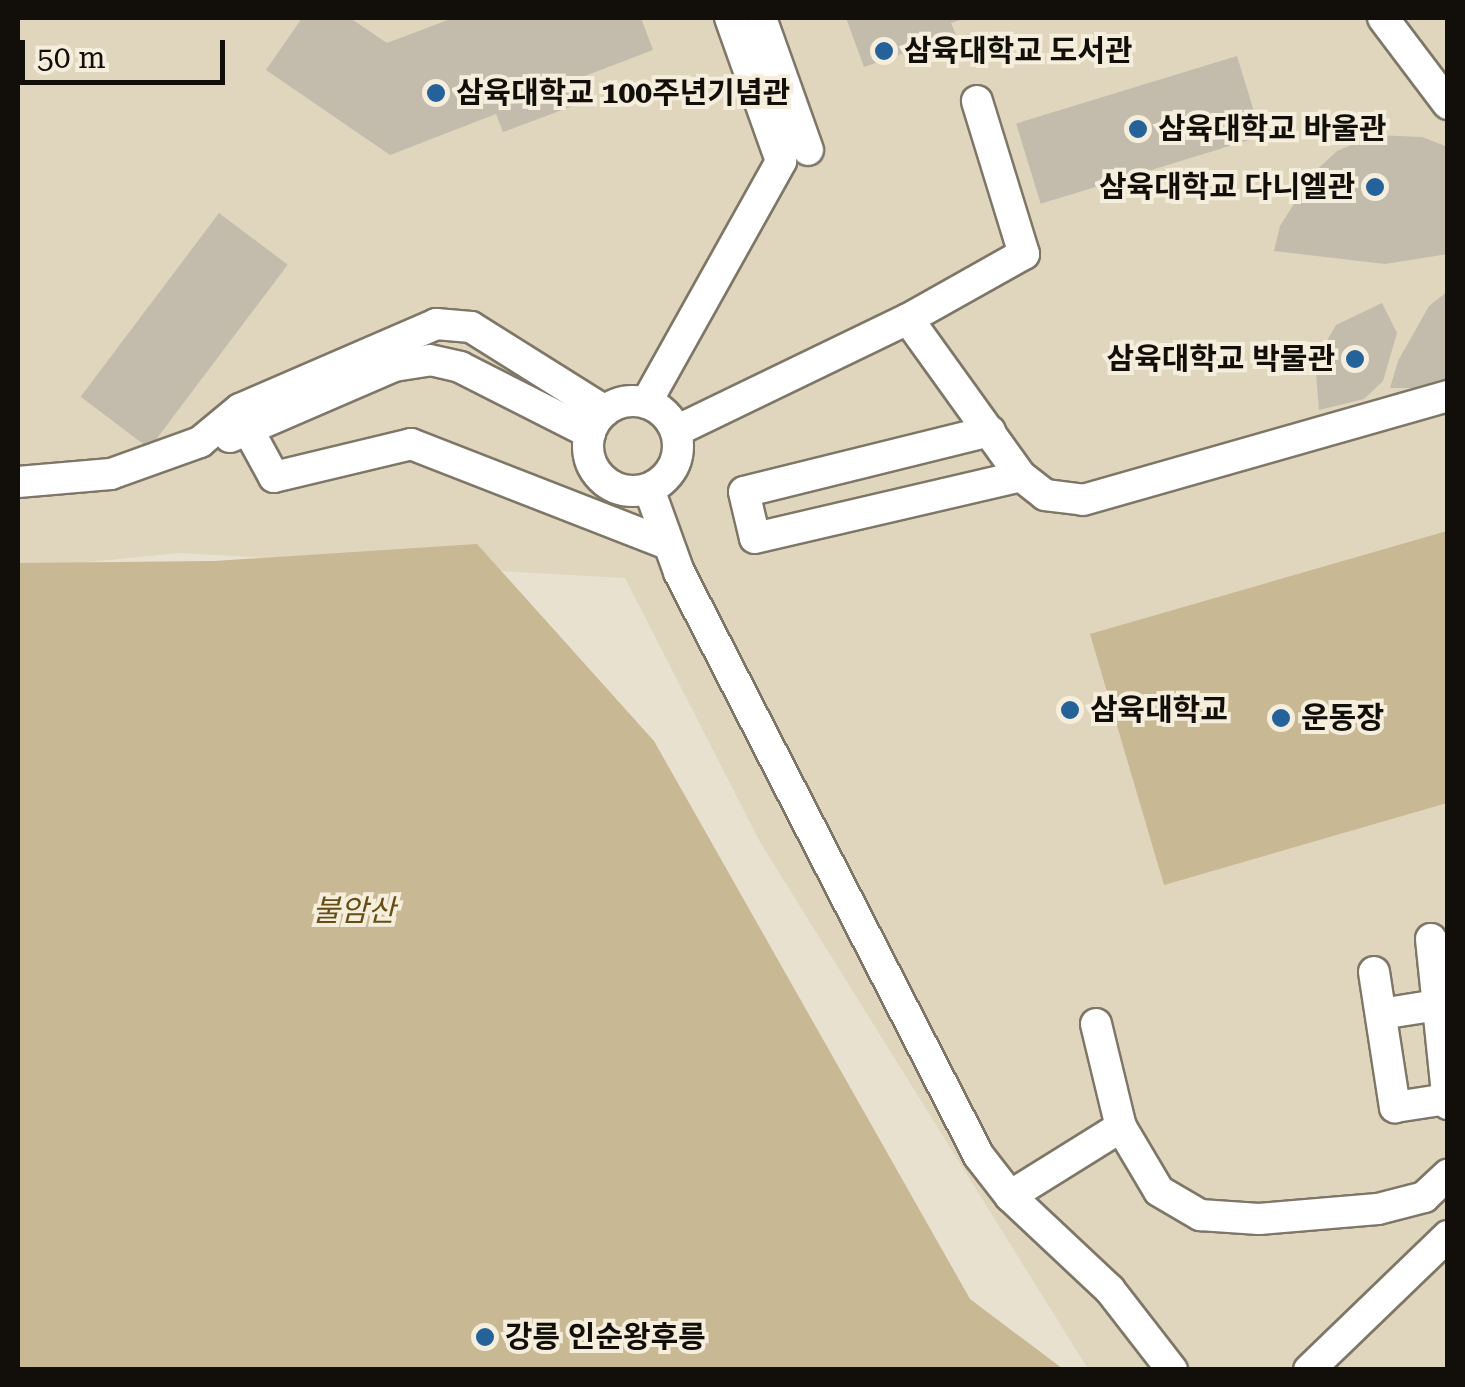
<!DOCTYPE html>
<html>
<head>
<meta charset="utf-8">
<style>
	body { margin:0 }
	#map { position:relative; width:1465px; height:1387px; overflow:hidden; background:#e8e1d0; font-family:"Roboto Serif","Noto Sans KR",serif }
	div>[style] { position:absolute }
	.built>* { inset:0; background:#e0d5bd }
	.green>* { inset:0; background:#c8b893 }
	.building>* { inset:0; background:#c3bcac; transform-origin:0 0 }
	.roads { filter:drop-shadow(2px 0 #7e7768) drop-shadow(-2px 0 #7e7768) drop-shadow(0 2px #7e7768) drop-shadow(0 -2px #7e7768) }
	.minor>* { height:30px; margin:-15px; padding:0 15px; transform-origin:15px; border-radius:15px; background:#fff }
	.minor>.ring { margin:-15px; padding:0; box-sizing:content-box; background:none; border:30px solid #fff; border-radius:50% }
	.dots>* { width:28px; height:28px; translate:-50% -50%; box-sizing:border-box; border:5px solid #f5eedd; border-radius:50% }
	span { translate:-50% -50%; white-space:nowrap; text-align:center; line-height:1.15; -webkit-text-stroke:8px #f5eedd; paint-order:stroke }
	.poi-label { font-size:30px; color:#120f0a; font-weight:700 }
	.left { translate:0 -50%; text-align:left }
	.right { translate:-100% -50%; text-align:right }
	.park-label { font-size:30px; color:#644e14; font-style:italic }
	.frame { position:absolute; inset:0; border:20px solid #120f0a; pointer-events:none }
	.scale { position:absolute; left:20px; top:40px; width:205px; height:45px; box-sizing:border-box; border:5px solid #120f0a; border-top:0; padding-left:12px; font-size:30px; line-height:35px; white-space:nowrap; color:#120f0a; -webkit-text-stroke:8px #f5eedd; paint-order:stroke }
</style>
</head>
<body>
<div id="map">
	<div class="built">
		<div style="clip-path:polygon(18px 18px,1447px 18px,1447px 1369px,1088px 1369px,760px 842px,625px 578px,179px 553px,18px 569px)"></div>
	</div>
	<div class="green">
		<div style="clip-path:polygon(1447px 531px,1447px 803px,1164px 885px,1090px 634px)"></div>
		<div style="clip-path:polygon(477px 544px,654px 741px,970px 1299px,1063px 1369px,18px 1369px,18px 563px,214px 561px)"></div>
	</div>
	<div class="building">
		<div style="clip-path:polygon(302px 18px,350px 18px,387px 43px,453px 18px,641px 18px,653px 50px,569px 82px,578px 104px,503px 132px,496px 114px,390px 155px,266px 70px)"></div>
		<div style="clip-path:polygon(846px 18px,966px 18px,951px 23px,956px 35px,864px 67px)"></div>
		<div style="left:1237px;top:56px;width:84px;height:231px;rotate:73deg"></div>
		<div style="clip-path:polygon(1375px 135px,1422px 137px,1448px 147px,1448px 254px,1385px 264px,1274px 251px,1280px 226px,1314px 172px,1337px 151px)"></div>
		<div style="left:219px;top:213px;width:86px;height:230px;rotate:37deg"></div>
		<div style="clip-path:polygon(1448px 291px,1448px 388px,1390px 388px,1398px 361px,1429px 306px)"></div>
		<div style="clip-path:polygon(1382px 303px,1397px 333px,1383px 381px,1364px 399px,1319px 410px,1315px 361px,1336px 325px)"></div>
	</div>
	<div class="roads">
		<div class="minor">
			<div style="left:761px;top:18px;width:140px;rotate:70.4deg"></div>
			<div style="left:1383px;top:18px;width:108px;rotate:52.9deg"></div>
			<div style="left:908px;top:319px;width:133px;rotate:-29.3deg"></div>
			<div style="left:1024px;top:254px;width:160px;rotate:-107.1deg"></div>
			<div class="ring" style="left:588px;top:401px;width:60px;height:60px"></div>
			<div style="left:646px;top:403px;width:277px;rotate:-60.8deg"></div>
			<div style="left:781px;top:161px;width:152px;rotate:-109.6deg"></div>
			<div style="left:676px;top:431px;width:258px;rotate:-25.8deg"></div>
			<div style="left:908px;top:319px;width:193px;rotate:54.3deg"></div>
			<div style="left:1021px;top:476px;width:31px;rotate:38deg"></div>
			<div style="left:1045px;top:495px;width:38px;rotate:7deg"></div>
			<div style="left:1083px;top:500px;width:380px;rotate:-15.9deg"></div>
			<div style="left:990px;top:431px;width:253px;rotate:166.1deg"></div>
			<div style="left:744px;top:492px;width:47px;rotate:76.6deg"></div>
			<div style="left:755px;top:538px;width:273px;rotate:-13.1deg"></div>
			<div style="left:250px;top:433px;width:50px;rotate:61.4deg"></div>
			<div style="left:274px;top:477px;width:141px;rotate:-13.5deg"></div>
			<div style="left:411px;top:444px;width:276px;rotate:21.3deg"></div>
			<div style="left:230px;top:437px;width:179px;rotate:-23.4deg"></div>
			<div style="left:394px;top:366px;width:36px;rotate:-9deg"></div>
			<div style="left:430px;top:360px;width:31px;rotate:13deg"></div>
			<div style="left:460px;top:367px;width:146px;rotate:26.9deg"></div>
			<div style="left:18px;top:482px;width:93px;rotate:-4.9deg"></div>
			<div style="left:111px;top:474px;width:95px;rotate:-19.8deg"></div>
			<div style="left:200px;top:442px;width:52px;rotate:-39.5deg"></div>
			<div style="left:240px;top:409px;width:214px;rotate:-23.4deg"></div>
			<div style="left:436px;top:324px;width:35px;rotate:5deg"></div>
			<div style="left:471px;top:327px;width:158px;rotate:32.1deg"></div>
			<div style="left:649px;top:489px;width:88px;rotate:70.1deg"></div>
			<div style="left:679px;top:572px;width:657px;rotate:62.81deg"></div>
			<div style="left:979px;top:1156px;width:51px;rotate:52.2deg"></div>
			<div style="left:1010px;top:1196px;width:137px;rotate:43.2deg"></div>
			<div style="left:1110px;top:1290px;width:101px;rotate:52.2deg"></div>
			<div style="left:1431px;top:939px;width:166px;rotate:84.1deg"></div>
			<div style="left:1374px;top:972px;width:137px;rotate:81.2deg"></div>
			<div style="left:1395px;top:1107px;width:53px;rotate:-8.7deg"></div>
			<div style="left:1381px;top:1014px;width:58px;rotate:-9deg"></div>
			<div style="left:1096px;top:1024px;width:106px;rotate:76.4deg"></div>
			<div style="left:1010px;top:1196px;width:131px;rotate:-31.9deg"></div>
			<div style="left:1121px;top:1127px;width:74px;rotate:59.3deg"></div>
			<div style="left:1159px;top:1191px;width:48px;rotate:30.3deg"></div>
			<div style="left:1200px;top:1215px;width:59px;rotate:3.9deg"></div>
			<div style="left:1259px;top:1219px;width:119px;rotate:-4.8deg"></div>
			<div style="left:1378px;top:1209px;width:48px;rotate:-14.6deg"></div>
			<div style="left:1424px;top:1197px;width:33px;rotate:-43deg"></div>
			<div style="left:1309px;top:1370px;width:193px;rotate:-44deg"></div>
		</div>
	</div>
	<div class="dots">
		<div style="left:884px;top:51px;background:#246299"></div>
		<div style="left:436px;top:93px;background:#246299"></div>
		<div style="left:1138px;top:129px;background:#246299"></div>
		<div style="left:1375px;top:187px;background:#246299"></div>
		<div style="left:1355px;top:359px;background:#246299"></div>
		<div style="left:1070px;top:710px;background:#246299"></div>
		<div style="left:1281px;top:718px;background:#246299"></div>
		<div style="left:485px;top:1337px;background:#246299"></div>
	</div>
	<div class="poi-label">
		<span class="left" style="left:904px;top:51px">삼육대학교 도서관</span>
		<span class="left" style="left:456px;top:93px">삼육대학교 100주년기념관</span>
		<span class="left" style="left:1158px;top:129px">삼육대학교 바울관</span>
		<span class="right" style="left:1355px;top:187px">삼육대학교 다니엘관</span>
		<span class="right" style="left:1335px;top:359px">삼육대학교 박물관</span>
		<span class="left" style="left:1090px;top:710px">삼육대학교</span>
		<span class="left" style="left:1301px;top:718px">운동장</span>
		<span class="left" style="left:505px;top:1337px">강릉 인순왕후릉</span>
	</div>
	<div class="park-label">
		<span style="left:354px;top:911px">불암산</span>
	</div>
	<div class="frame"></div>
	<div class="scale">50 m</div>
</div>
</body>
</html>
